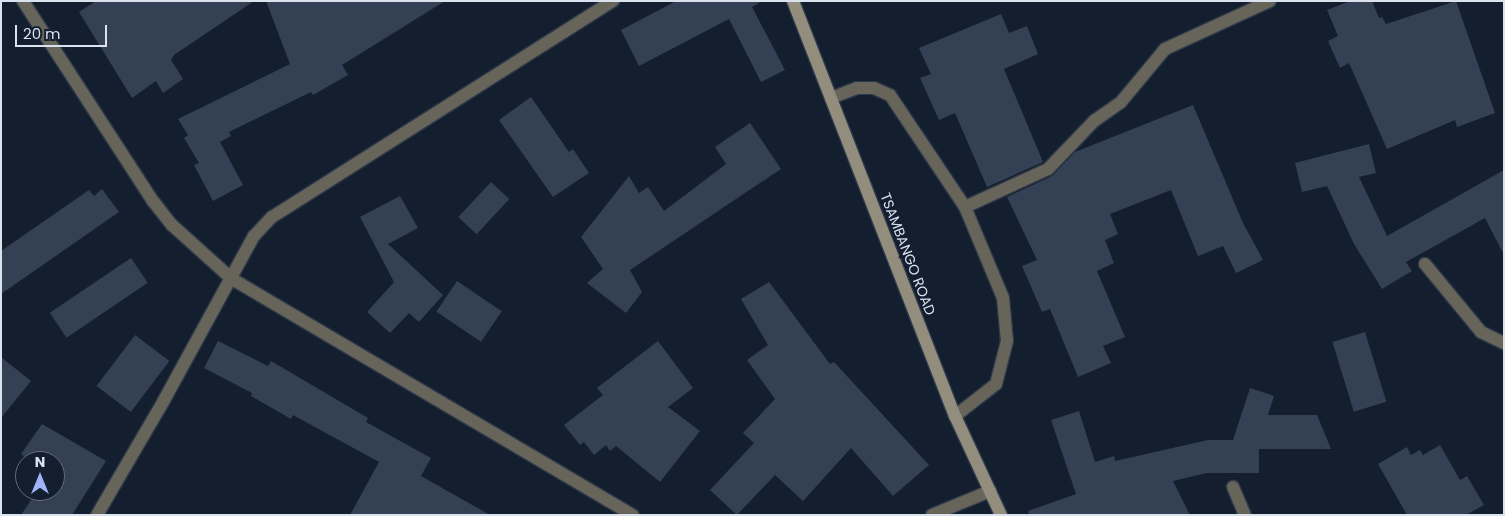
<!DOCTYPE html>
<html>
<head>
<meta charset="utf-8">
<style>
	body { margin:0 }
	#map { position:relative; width:1505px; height:516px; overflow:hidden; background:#131e2f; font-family:Poppins,sans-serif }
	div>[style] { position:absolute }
	.building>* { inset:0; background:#344154; transform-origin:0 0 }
	.roads { filter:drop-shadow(1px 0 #2f394a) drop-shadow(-1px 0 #2f394a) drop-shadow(0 1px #2f394a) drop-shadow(0 -1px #2f394a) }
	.street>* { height:12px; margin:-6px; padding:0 6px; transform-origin:6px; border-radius:6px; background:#67645a }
	.secondary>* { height:12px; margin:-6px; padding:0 6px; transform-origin:6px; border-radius:6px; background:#928d7d }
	span { translate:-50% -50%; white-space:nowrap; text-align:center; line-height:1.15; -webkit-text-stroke:5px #131e2f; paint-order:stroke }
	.street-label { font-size:14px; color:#dae2ee }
	.frame { position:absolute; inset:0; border:2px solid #dae2ee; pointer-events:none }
	.north { position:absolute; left:15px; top:451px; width:50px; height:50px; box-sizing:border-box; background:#131e2f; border:1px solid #636c7b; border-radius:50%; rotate:0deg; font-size:14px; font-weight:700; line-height:20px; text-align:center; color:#dae2ee }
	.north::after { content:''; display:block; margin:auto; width:18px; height:22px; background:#a1b2fd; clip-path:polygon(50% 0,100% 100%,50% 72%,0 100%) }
	.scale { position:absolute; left:15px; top:25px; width:92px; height:22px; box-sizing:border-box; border:2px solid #dae2ee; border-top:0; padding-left:6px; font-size:15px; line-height:18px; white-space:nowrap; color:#dae2ee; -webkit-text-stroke:4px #131e2f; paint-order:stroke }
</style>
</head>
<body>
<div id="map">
	<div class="building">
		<div style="clip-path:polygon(96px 1px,254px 1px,174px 55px,171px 60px,183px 79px,163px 93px,156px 81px,132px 98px,79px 12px)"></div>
		<div style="clip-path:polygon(266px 1px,445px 1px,342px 65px,348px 75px,313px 95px,311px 92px,229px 132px,231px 136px,220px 142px,243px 185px,213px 201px,194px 165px,199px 163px,184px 138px,188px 135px,178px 119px,290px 64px)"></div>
		<div style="clip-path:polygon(676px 1px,762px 1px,752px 7px,785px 70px,761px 82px,729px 19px,639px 66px,621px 30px)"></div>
		<div style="clip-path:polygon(1350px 1px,1372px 1px,1379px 18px,1382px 17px,1386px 24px,1456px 1px,1495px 113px,1457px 127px,1455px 120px,1387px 149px,1349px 63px,1340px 68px,1328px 41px,1338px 36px,1327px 10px)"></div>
		<div style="clip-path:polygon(1001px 14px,1009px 33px,1027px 26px,1038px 54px,1004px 69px,1043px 162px,987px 187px,955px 113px,939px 120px,920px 78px,931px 74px,919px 48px)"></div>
		<div style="clip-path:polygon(531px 97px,569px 152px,573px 149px,589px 173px,553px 197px,499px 120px)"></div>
		<div style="clip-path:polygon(1193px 105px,1243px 223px,1263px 260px,1236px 273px,1223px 246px,1198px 256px,1171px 190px,1110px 214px,1118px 234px,1105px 240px,1114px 263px,1097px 271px,1125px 337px,1103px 346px,1111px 363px,1078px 377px,1050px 309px,1042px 312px,1022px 266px,1037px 260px,1007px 197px,1052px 176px,1075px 152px)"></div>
		<div style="clip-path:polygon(750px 123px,781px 169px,630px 270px,642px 292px,626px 313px,587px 283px,603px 269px,581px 237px,629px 176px,639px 193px,648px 187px,664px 211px,726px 164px,715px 147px)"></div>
		<div style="clip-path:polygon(1369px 144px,1376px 173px,1359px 177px,1387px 236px,1504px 170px,1504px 255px,1485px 218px,1406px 262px,1412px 271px,1382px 289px,1354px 244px,1327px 186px,1302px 192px,1295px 163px)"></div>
		<div style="left:491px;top:182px;width:25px;height:48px;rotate:43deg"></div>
		<div style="clip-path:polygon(102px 189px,119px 212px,1px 294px,1px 251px,89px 190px,94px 196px)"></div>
		<div style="clip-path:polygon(400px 196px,418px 228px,388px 244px,443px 295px,419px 322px,409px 313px,390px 333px,367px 312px,394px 282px,360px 217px)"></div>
		<div style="left:131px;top:258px;width:30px;height:98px;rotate:56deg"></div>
		<div style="left:457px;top:281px;width:54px;height:37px;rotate:34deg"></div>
		<div style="clip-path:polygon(769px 282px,830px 364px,834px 362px,929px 465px,893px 496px,851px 448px,803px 501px,775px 475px,737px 515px,710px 490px,754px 443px,743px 433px,775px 399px,747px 360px,768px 345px,741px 299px)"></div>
		<div style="left:1365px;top:332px;width:73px;height:34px;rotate:73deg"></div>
		<div style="left:135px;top:335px;width:43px;height:64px;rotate:37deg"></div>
		<div style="clip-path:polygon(218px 341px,268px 366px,271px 361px,368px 418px,366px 422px,431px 458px,421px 476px,490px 515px,350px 515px,379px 462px,293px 415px,291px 419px,251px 396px,252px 393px,204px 368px)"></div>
		<div style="clip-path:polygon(658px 341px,693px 388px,668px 407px,700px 431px,660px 482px,616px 446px,610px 451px,606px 445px,594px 455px,584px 442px,580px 445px,564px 425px,603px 395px,597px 388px)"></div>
		<div style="clip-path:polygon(1px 357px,31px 381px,1px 418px)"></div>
		<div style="clip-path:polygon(1250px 388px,1274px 396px,1268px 415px,1317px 415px,1331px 449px,1259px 449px,1259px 473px,1207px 473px,1173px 481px,1190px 515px,1029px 515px,1028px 511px,1076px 494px,1051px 420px,1079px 411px,1095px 462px,1114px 456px,1115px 461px,1208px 440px,1233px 440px)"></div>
		<div style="clip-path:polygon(42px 424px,106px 461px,72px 515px,21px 515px,37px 491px,55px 491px,55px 461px,31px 461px,21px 454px)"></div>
		<div style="clip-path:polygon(1440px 445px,1460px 480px,1467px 476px,1484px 505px,1466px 515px,1407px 515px,1378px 464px,1407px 447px,1411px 455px,1420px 450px,1423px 455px)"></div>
	</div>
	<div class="roads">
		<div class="street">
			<div style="left:23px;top:1px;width:239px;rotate:57deg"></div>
			<div style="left:153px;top:201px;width:31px;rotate:52deg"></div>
			<div style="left:172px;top:225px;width:81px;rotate:42deg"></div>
			<div style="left:232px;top:279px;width:465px;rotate:30.5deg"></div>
			<div style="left:831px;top:98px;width:28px;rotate:-21deg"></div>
			<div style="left:857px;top:88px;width:17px"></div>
			<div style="left:874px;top:88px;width:17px;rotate:24deg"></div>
			<div style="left:890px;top:95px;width:135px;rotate:56.2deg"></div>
			<div style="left:965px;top:207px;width:99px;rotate:67.3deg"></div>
			<div style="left:1003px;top:298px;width:43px;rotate:84.7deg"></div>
			<div style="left:1007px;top:341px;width:44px;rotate:104.3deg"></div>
			<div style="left:996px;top:384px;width:52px;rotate:142deg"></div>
			<div style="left:965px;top:207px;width:91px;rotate:-24.6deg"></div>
			<div style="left:1048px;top:169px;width:66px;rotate:-46.2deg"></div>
			<div style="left:1094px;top:121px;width:33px;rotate:-35deg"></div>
			<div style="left:1121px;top:102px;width:69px;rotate:-50.3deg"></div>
			<div style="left:1165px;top:49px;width:115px;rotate:-24.6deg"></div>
			<div style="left:1425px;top:264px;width:88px;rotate:50.5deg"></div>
			<div style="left:1481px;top:332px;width:25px;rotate:26deg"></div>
			<div style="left:1233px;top:487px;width:30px;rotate:67deg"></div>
			<div style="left:97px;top:515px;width:131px;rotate:-59.7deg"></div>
			<div style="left:163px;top:402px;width:189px;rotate:-61.3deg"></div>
			<div style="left:254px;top:236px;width:26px;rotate:-47deg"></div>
			<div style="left:272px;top:217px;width:404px;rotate:-32.4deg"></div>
			<div style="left:932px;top:515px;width:63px;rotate:-22.5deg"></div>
		</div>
		<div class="secondary">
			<div style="left:793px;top:1px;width:445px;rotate:68.7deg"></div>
			<div style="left:955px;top:416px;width:109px;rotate:65.1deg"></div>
		</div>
	</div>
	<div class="street-label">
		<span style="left:908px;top:254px;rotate:69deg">TSAMBANGO ROAD</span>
	</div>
	<div class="frame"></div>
	<div class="north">N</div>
	<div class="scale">20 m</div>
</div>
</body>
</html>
